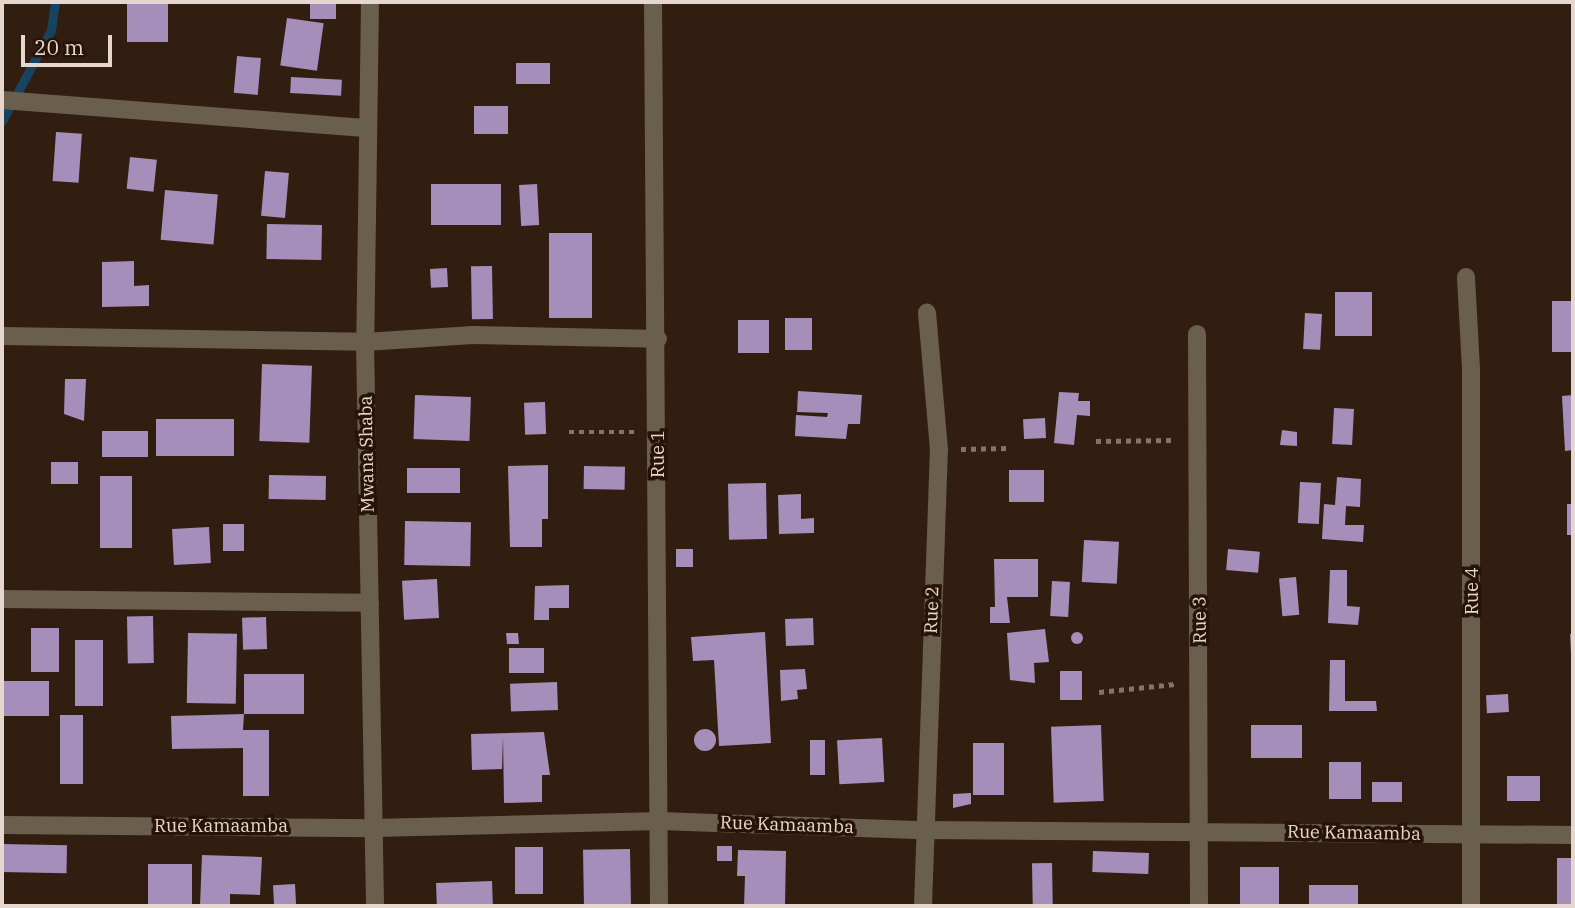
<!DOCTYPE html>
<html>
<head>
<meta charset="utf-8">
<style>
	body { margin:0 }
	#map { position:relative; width:1575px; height:908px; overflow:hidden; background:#321e10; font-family:"IBM Plex Serif",serif }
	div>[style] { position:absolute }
	.stream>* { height:9px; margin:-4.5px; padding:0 4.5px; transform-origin:4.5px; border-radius:4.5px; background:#184360 }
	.building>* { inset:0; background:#a68eba; transform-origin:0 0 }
	.round { border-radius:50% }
	.path>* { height:4.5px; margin-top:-2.25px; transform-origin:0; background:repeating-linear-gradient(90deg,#857468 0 5px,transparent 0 10px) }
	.street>* { height:18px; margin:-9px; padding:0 9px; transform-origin:9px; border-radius:9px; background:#6a5f4d }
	span { translate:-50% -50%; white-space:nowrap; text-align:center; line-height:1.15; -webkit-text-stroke:7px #281407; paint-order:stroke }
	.street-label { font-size:18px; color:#e5d6ce }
	.frame { position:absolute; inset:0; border:4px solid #e5d6ce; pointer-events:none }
	.scale { position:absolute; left:21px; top:35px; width:91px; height:32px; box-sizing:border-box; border:4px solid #e5d6ce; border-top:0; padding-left:9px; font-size:21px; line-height:24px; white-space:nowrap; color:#e5d6ce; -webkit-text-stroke:5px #281407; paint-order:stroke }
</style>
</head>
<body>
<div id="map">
	<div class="stream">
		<div style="left:2px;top:121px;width:103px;rotate:-61.7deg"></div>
		<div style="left:51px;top:30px;width:28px;rotate:-82deg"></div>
	</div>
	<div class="building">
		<div style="left:127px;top:2px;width:41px;height:40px"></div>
		<div style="left:310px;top:2px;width:26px;height:17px"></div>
		<div style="left:287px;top:18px;width:37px;height:48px;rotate:8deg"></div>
		<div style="left:237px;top:56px;width:24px;height:37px;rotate:5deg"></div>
		<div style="left:550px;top:63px;width:21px;height:34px;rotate:90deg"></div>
		<div style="left:291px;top:77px;width:51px;height:16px;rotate:3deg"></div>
		<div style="left:474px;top:106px;width:34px;height:28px"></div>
		<div style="left:56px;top:132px;width:26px;height:49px;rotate:4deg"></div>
		<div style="left:130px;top:157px;width:27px;height:32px;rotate:6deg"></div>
		<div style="left:265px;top:171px;width:24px;height:45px;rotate:5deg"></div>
		<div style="left:431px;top:184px;width:70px;height:41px"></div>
		<div style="left:537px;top:184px;width:41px;height:18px;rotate:87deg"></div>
		<div style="left:165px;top:190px;width:53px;height:50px;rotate:5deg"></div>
		<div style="left:267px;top:224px;width:55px;height:35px;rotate:1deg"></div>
		<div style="left:549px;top:233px;width:43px;height:85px"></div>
		<div style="clip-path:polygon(134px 261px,134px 286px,149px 285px,149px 306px,102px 307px,102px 262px)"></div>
		<div style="left:492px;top:266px;width:53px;height:21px;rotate:89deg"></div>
		<div style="left:447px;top:268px;width:19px;height:17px;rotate:87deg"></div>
		<div style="left:1335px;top:292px;width:37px;height:44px"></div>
		<div style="left:1573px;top:301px;width:51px;height:21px;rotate:90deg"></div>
		<div style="left:1305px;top:313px;width:17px;height:36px;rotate:3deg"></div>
		<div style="left:812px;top:318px;width:32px;height:27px;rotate:90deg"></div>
		<div style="left:738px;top:320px;width:31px;height:33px"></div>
		<div style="left:262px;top:364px;width:50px;height:77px;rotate:2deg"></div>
		<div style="clip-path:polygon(65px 379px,86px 379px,84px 421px,64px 414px)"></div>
		<div style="clip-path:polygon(798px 391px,862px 395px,860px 424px,848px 424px,846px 439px,795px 436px,796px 415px,827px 417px,828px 413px,797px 412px)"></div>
		<div style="clip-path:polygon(1059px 392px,1079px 393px,1078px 401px,1090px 401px,1090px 416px,1077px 415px,1074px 445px,1054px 443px)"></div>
		<div style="left:415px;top:395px;width:56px;height:44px;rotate:2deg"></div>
		<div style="clip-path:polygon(1573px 395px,1573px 450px,1565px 451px,1562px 396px)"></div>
		<div style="left:545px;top:402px;width:32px;height:21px;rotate:88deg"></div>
		<div style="left:1334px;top:408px;width:20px;height:36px;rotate:3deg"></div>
		<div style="left:1045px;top:418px;width:20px;height:22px;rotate:87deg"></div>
		<div style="left:156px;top:419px;width:78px;height:37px"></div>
		<div style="clip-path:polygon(1282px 430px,1297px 432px,1297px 446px,1280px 445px)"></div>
		<div style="left:102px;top:431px;width:46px;height:26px"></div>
		<div style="left:51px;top:462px;width:27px;height:22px"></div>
		<div style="clip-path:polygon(548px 465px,548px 519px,542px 519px,542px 547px,510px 547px,508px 466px)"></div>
		<div style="left:584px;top:466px;width:41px;height:23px;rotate:1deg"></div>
		<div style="left:460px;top:468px;width:25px;height:53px;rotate:90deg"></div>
		<div style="left:1044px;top:470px;width:32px;height:35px;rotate:90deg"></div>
		<div style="left:269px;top:475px;width:57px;height:24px;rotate:1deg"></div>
		<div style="left:132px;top:476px;width:72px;height:32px;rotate:90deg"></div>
		<div style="clip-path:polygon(1337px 477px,1361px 479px,1360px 507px,1346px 506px,1345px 525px,1364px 525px,1363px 542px,1322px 539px,1324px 504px,1335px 505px)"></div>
		<div style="left:1300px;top:482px;width:21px;height:41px;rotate:3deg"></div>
		<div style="left:766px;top:483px;width:56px;height:38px;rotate:89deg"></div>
		<div style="clip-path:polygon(801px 494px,801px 519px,814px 518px,814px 533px,779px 534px,778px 495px)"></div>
		<div style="left:1567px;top:504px;width:6px;height:31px"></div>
		<div style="left:405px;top:521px;width:66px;height:44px;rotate:1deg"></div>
		<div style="left:223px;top:524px;width:21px;height:27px"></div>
		<div style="left:209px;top:527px;width:36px;height:37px;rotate:87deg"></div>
		<div style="left:1084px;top:540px;width:35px;height:42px;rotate:3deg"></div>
		<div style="left:693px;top:549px;width:18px;height:17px;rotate:90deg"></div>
		<div style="left:1228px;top:549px;width:32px;height:21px;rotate:5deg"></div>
		<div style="clip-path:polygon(994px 559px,1038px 559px,1038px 597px,1007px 597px,1010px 623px,990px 623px,990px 607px,995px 607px)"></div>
		<div style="clip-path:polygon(1330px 570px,1347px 570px,1347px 606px,1360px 607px,1358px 625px,1328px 623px)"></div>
		<div style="left:1296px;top:577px;width:38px;height:17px;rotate:85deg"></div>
		<div style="left:437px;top:579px;width:39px;height:35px;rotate:87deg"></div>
		<div style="left:1052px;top:581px;width:18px;height:35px;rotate:3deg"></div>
		<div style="clip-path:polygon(569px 585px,569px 608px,549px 608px,549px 620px,534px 620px,535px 586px)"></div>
		<div style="left:153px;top:616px;width:47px;height:26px;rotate:89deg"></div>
		<div style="left:266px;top:617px;width:32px;height:24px;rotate:88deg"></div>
		<div style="left:813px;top:618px;width:27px;height:28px;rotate:88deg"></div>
		<div style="left:31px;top:628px;width:28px;height:44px"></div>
		<div style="clip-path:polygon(1045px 629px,1049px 662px,1034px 663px,1035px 683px,1010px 680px,1007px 633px)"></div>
		<div style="clip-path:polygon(765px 632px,771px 743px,719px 746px,714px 660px,693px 661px,691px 637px)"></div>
		<div class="round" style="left:1071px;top:632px;width:12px;height:12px"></div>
		<div style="left:188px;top:633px;width:49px;height:70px;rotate:1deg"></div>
		<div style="clip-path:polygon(506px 633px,518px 633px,519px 644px,507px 644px)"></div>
		<div style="clip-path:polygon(1570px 634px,1573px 634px,1573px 653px,1571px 653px)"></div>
		<div style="left:75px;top:640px;width:28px;height:66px"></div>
		<div style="left:509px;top:648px;width:35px;height:25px"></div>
		<div style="clip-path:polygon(1330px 660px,1345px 660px,1345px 701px,1376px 701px,1377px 711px,1329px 711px)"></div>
		<div style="clip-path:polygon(805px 669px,807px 689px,797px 690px,798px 699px,781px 701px,780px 670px)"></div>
		<div style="left:1060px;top:671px;width:22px;height:29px"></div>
		<div style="left:244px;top:674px;width:60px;height:40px"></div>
		<div style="left:2px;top:681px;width:47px;height:35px"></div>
		<div style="left:557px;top:682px;width:28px;height:47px;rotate:88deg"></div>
		<div style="left:1508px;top:694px;width:18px;height:22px;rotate:87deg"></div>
		<div style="clip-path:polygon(244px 714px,243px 730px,269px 730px,269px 796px,243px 796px,243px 748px,172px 749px,171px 716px)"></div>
		<div style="left:60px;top:715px;width:23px;height:69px"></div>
		<div style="left:1101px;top:725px;width:76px;height:50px;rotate:88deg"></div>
		<div style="left:1251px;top:725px;width:51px;height:33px"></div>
		<div class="round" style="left:694px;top:729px;width:22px;height:22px"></div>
		<div style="clip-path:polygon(544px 732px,550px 775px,542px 775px,542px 802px,504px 803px,503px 737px,502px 769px,472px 770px,471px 734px)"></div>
		<div style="left:882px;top:738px;width:44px;height:45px;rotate:87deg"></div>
		<div style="left:810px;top:740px;width:15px;height:35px"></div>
		<div style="left:1004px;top:743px;width:52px;height:31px;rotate:90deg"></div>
		<div style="left:1329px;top:762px;width:32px;height:37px"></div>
		<div style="left:1507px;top:776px;width:33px;height:25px"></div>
		<div style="left:1372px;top:782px;width:30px;height:20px"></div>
		<div style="clip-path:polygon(971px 793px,971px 804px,953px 808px,953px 794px)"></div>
		<div style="left:2px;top:844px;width:65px;height:28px;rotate:1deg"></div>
		<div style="left:732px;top:846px;width:15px;height:15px;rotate:90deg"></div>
		<div style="left:515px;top:847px;width:28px;height:47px"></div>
		<div style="left:630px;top:849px;width:57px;height:47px;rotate:89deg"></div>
		<div style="clip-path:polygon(738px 850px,786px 851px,785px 906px,744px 906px,745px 876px,737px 876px)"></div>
		<div style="left:1093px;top:851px;width:56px;height:21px;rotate:2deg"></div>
		<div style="clip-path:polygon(202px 855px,262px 857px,260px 895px,230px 894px,230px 906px,200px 906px)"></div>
		<div style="left:1557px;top:858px;width:16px;height:48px"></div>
		<div style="left:1052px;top:863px;width:43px;height:20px;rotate:89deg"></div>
		<div style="left:148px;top:864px;width:44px;height:42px"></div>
		<div style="left:1240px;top:867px;width:39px;height:39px"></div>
		<div style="left:492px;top:881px;width:25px;height:56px;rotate:88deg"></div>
		<div style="left:295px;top:884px;width:22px;height:22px;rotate:87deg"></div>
		<div style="left:1309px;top:885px;width:49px;height:21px"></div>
	</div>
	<div class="path">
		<div style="left:569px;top:432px;width:66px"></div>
		<div style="left:1096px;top:441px;width:80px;rotate:-0.7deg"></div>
		<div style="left:961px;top:449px;width:48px;rotate:-1.2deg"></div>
		<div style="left:1099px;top:692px;width:76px;rotate:-6deg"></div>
	</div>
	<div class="street">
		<div style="left:370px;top:2px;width:340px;rotate:90.8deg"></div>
		<div style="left:365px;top:342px;width:564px;rotate:88.98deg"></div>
		<div style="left:653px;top:2px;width:904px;rotate:89.62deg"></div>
		<div style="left:2px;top:100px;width:367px;rotate:4.4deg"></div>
		<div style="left:1466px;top:277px;width:93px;rotate:86.9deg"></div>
		<div style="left:1471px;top:370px;width:536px;rotate:90deg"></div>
		<div style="left:1197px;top:334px;width:572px;rotate:89.8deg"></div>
		<div style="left:2px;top:336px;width:363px;rotate:0.9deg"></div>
		<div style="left:365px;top:342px;width:108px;rotate:-3.7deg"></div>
		<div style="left:473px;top:335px;width:185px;rotate:1.2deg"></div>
		<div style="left:2px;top:599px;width:368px;rotate:0.6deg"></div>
		<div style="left:2px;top:825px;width:373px;rotate:0.5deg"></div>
		<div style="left:375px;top:828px;width:285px;rotate:-1.4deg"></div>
		<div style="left:660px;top:821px;width:263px;rotate:2deg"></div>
		<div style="left:923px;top:830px;width:650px;rotate:0.44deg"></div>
		<div style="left:923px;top:906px;width:456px;rotate:-88deg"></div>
		<div style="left:939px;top:450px;width:138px;rotate:-95deg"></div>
	</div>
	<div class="street-label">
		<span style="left:367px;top:454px;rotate:-91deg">Mwana Shaba</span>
		<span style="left:658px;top:454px;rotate:-90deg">Rue 1</span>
		<span style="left:1472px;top:591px;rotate:-90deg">Rue 4</span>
		<span style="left:932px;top:610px;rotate:-88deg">Rue 2</span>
		<span style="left:1200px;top:620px;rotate:-91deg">Rue 3</span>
		<span style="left:787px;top:825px;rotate:2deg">Rue Kamaamba</span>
		<span style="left:221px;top:826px">Rue Kamaamba</span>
		<span style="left:1354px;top:833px;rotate:1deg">Rue Kamaamba</span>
	</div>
	<div class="frame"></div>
	<div class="scale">20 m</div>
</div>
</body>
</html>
